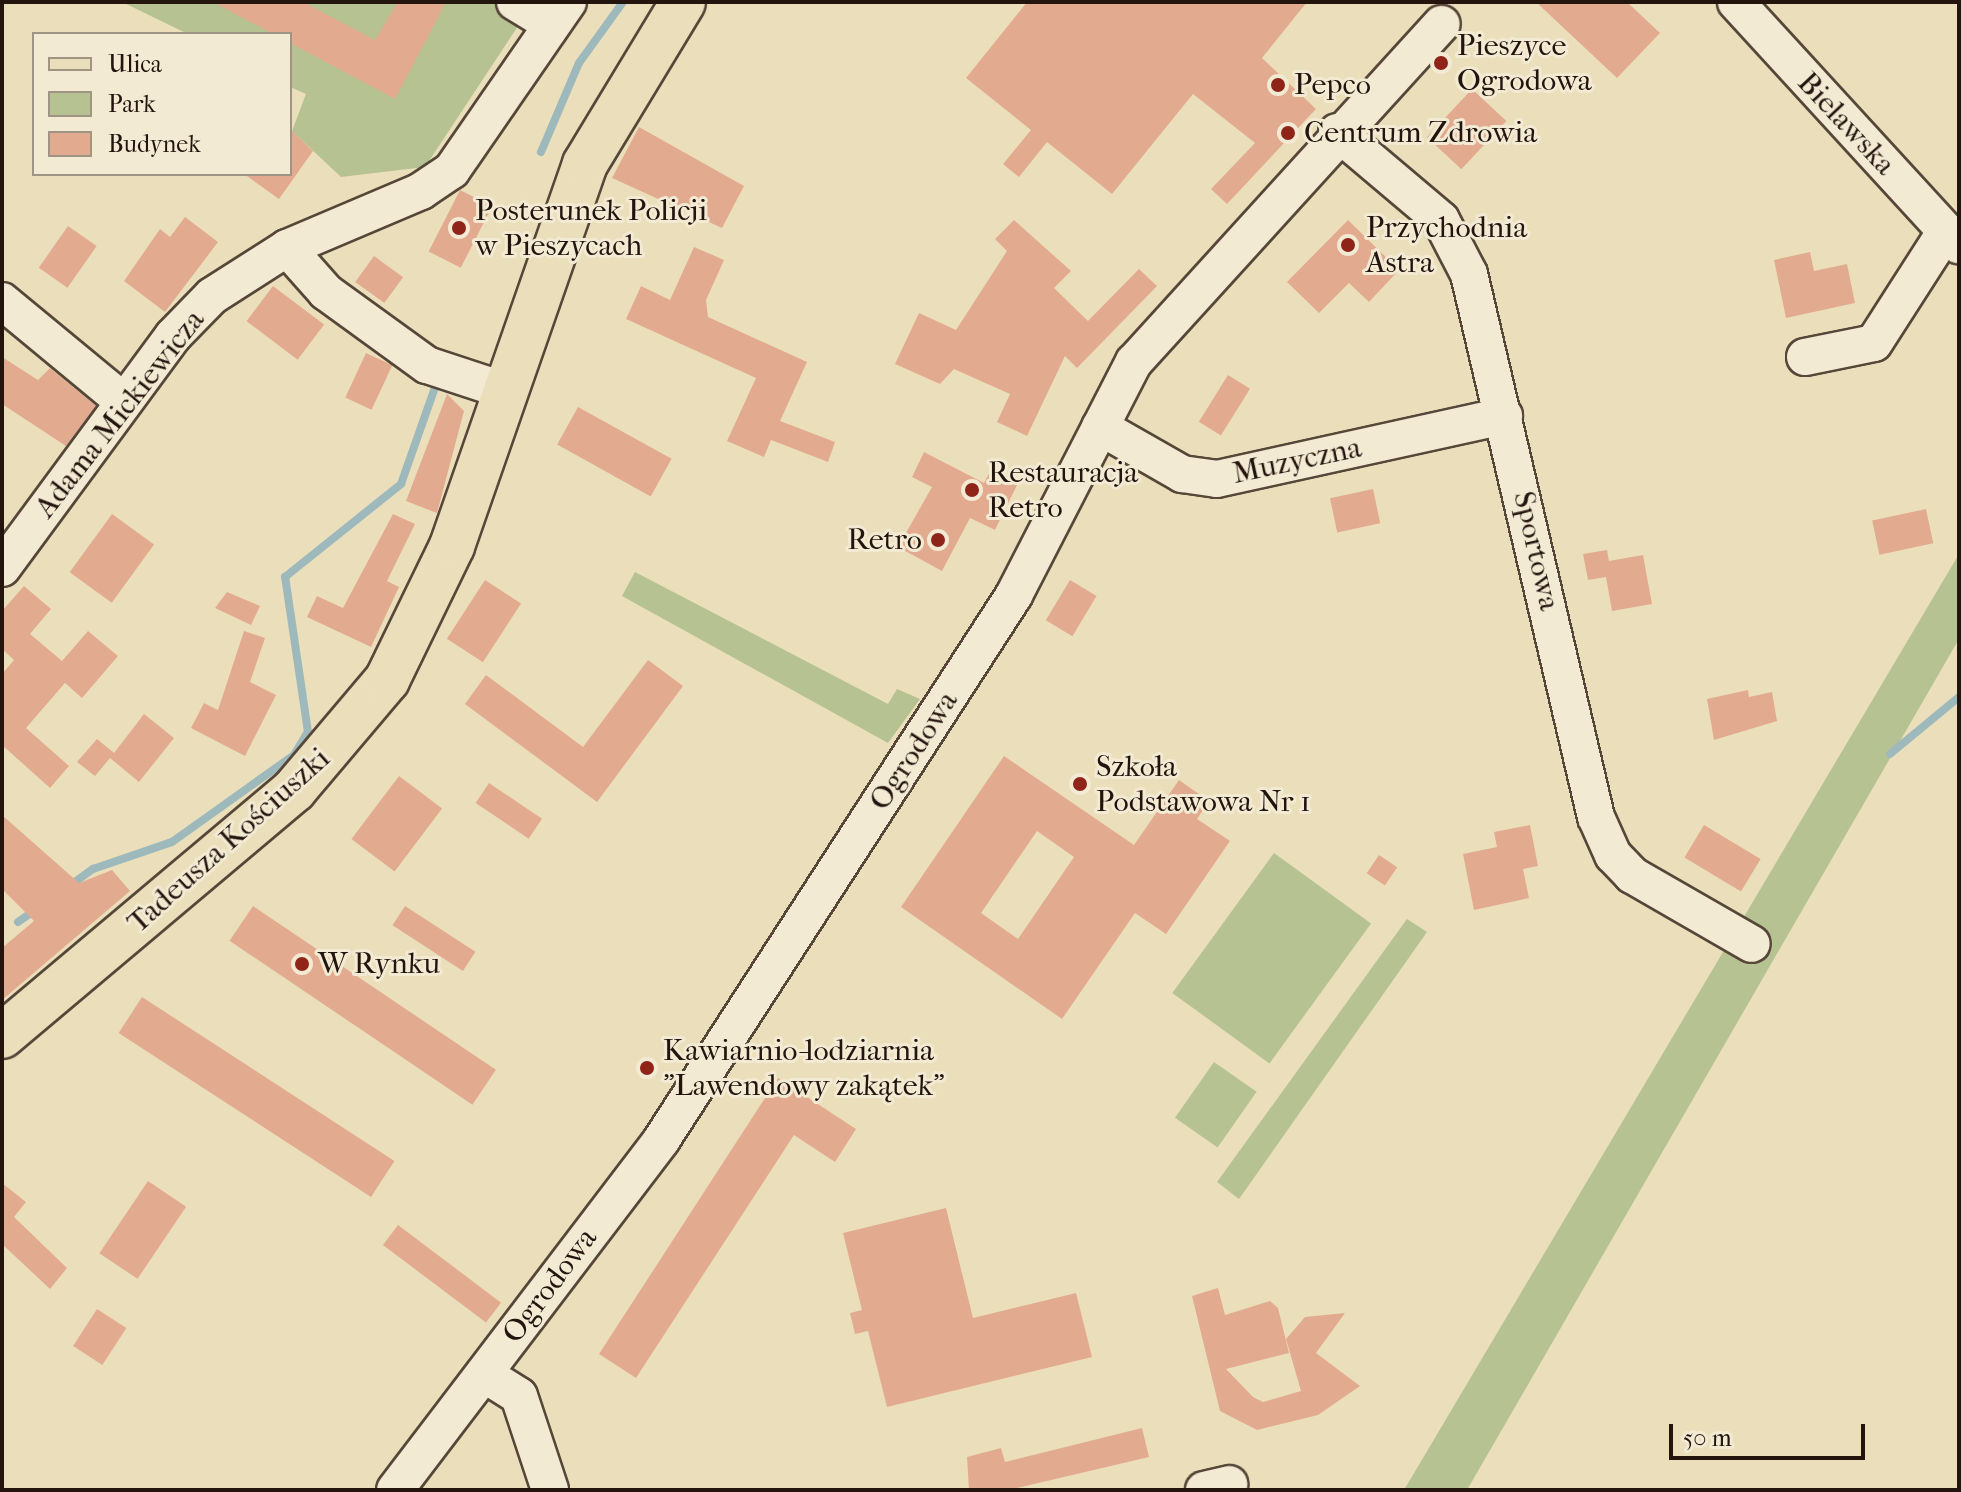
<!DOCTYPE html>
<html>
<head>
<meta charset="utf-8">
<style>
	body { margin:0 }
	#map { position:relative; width:1961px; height:1492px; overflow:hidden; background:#ebdfbb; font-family:"IM FELL French Canon",serif }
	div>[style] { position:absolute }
	.green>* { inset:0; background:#b6c291; transform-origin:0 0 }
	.stream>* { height:8px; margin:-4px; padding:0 4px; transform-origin:4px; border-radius:4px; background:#9eb9bc }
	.building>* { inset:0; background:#e2ab90; transform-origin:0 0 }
	.roads { filter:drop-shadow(2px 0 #564739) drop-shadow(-2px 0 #564739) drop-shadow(0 2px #564739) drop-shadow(0 -2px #564739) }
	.minor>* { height:36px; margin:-18px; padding:0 18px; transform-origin:18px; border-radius:18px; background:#f2ead3 }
	.major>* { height:44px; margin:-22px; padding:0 22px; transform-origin:22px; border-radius:22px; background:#ebdfbb }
	.dots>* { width:22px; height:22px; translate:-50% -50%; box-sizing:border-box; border:4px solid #f2ead3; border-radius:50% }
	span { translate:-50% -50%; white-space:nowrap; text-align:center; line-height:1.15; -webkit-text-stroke:6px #f2ead3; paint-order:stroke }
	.poi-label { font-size:30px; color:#24140e }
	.left { translate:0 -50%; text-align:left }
	.right { translate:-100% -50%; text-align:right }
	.street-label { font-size:30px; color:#24140e }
	.frame { position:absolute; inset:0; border:4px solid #24140e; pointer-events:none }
	.legend { position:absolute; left:32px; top:32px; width:260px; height:144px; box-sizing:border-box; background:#f2ead3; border:2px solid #a09484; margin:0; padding:10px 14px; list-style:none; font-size:24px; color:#24140e }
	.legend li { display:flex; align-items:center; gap:16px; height:40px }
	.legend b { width:40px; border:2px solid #a09484 }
	.scale { position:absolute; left:1669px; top:1424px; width:196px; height:36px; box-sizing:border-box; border:4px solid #24140e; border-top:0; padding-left:10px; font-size:24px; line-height:28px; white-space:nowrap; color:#24140e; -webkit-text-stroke:6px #f2ead3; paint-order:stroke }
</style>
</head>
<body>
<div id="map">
	<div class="green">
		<div style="clip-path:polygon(122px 2px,534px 2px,425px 167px,341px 177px,292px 131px,306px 94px,290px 87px,290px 34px,188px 34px)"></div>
		<div style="clip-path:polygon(1959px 554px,1959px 639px,1467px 1490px,1404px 1490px)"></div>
		<div style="clip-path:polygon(635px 572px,888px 704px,897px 689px,920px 699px,888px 743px,622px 596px)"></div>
		<div style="left:1274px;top:853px;width:120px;height:173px;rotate:36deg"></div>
		<div style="clip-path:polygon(1407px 919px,1427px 932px,1239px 1199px,1217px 1182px)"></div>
		<div style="left:1214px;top:1062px;width:52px;height:68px;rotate:35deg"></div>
	</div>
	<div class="stream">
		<div style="left:541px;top:152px;width:97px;rotate:-66.9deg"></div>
		<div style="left:579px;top:63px;width:75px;rotate:-54.2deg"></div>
		<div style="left:1890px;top:754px;width:89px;rotate:-39.6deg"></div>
		<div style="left:68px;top:887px;width:31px;rotate:-36deg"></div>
		<div style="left:93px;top:869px;width:83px;rotate:-18.9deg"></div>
		<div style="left:172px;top:842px;width:150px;rotate:-35.5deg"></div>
		<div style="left:294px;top:755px;width:27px;rotate:-59deg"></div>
		<div style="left:308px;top:732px;width:157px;rotate:-98.4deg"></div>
		<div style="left:285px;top:577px;width:149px;rotate:-38.7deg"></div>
		<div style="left:401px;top:484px;width:108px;rotate:-70.6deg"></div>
		<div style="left:18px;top:922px;width:19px;rotate:-35deg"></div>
	</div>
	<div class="building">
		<div style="clip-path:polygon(213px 2px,303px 2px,375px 40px,398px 2px,446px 2px,395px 99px,290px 43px,290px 34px,273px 34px)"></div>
		<div style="clip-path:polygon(1027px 2px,1307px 2px,1262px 58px,1316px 109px,1227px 204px,1211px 189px,1255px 143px,1193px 94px,1112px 194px,1047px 142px,1019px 177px,1003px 164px,1031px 130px,966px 78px)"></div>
		<div style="clip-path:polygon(1536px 2px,1627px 2px,1660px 33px,1617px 78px)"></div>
		<div style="left:1472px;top:89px;width:47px;height:66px;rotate:43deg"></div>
		<div style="clip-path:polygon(639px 127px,744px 186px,722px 228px,612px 178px)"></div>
		<div style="clip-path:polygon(290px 129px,313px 151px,279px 199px,244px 174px,290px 174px)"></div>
		<div style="left:460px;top:190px;width:36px;height:69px;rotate:27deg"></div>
		<div style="clip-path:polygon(185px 217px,218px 242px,165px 312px,124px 281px,160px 229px,170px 237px)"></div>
		<div style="clip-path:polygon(1014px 220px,1071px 271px,1054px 288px,1088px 321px,1139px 269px,1157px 286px,1077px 368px,1065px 356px,1027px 436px,997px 422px,1010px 394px,954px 369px,940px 384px,895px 364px,919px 313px,956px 330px,1007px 251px,995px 239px)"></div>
		<div style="clip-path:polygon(1348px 220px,1399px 270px,1369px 302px,1349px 283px,1319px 313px,1287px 282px)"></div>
		<div style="left:68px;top:226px;width:35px;height:51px;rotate:35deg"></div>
		<div style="clip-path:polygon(694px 247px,724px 260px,706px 300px,708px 317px,807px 362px,780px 421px,835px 442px,828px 462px,771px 440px,764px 457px,727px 441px,756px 378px,626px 319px,641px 286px,670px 300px)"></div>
		<div style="clip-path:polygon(1810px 252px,1814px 271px,1847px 264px,1855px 303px,1786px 318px,1774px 260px)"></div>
		<div style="left:374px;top:256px;width:36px;height:32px;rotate:36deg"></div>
		<div style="left:273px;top:286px;width:64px;height:44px;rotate:37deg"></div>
		<div style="left:366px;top:353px;width:29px;height:49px;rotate:25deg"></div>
		<div style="clip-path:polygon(2px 357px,38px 380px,50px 368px,96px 406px,66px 446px,2px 404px)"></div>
		<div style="left:1228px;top:375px;width:26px;height:55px;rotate:32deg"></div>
		<div style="clip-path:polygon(447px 394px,464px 411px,437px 513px,406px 501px)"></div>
		<div style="left:578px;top:407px;width:107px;height:43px;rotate:29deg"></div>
		<div style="clip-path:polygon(924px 452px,984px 483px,992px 468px,1019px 481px,995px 530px,970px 518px,942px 571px,898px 547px,932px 487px,912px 477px)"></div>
		<div style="left:1373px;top:489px;width:35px;height:44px;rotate:78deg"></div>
		<div style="left:1926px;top:509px;width:35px;height:55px;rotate:78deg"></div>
		<div style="left:112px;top:514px;width:52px;height:72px;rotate:36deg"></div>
		<div style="clip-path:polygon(393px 514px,415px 524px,387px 581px,399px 587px,371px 647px,307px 617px,317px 596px,343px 608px)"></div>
		<div style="clip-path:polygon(1607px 550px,1609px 561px,1643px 555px,1652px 604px,1612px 611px,1606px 577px,1588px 580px,1583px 554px)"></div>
		<div style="left:485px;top:580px;width:43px;height:70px;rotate:33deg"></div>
		<div style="left:1070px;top:580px;width:31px;height:47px;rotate:31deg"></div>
		<div style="clip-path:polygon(24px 586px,51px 609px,30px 634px,62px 661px,88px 631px,118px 656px,82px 698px,65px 683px,26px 728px,69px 766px,50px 788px,2px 745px,2px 674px,14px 660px,2px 649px,2px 611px)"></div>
		<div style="clip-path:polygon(227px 592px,260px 606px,251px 625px,215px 608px)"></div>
		<div style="clip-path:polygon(244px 631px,265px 638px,250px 682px,276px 695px,245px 756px,191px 728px,204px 703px,218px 710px)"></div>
		<div style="clip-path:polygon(648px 660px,683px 686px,597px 802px,465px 704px,486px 675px,583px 747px)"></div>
		<div style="clip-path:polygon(1748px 690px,1749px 697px,1772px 692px,1777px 721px,1714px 740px,1707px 699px)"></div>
		<div style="clip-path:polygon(144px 714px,174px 738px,139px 782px,110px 758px,95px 776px,77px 762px,97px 739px,114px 753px)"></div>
		<div style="clip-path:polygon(evenodd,1004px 756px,1134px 845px,1179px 780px,1209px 801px,1197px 819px,1230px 841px,1166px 934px,1135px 913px,1062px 1019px,901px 907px,1004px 756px,1037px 831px,1074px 857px,1018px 939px,981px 913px,1037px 831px)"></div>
		<div style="left:399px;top:776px;width:54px;height:79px;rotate:37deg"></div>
		<div style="left:489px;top:783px;width:64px;height:24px;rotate:34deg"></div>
		<div style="clip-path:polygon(2px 815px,79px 883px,112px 870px,130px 891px,2px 1000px,2px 948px,34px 921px,2px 889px)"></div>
		<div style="clip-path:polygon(1530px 825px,1538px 866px,1523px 869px,1529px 898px,1474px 910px,1463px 854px,1497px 847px,1494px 832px)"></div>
		<div style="left:1704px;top:825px;width:66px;height:38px;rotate:31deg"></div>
		<div style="left:1379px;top:855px;width:22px;height:22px;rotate:34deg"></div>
		<div style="left:253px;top:906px;width:293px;height:42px;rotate:34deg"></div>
		<div style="left:405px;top:906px;width:84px;height:23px;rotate:33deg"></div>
		<div style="left:142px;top:997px;width:301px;height:43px;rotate:33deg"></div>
		<div style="clip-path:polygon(778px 1078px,856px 1129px,835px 1162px,794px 1135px,636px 1378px,599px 1354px)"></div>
		<div style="left:148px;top:1181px;width:46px;height:87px;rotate:34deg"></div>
		<div style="clip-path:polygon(2px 1183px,26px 1202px,14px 1217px,67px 1268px,50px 1289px,2px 1244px)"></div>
		<div style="clip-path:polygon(946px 1208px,973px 1318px,1076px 1293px,1092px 1357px,887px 1407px,868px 1331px,855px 1334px,850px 1313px,862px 1310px,843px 1233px)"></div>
		<div style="left:398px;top:1225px;width:129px;height:25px;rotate:37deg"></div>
		<div style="clip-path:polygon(1218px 1288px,1225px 1315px,1270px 1301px,1278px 1308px,1289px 1353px,1226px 1369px,1253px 1397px,1263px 1402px,1301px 1391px,1286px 1339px,1305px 1317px,1345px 1313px,1316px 1353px,1360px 1386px,1318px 1415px,1257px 1430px,1220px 1411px,1192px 1296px)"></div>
		<div style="left:97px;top:1309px;width:35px;height:44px;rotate:33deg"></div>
		<div style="clip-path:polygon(1142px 1428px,1149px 1457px,1008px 1490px,969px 1490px,967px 1457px,1001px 1448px,1005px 1462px)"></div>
	</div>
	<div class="roads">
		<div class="minor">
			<div style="left:515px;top:2px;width:42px;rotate:31.4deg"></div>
			<div style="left:1736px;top:2px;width:330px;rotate:47.5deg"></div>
			<div style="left:1337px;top:132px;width:136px;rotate:40.2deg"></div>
			<div style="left:1441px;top:220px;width:61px;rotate:62.6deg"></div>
			<div style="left:1469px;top:274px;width:558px;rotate:76.84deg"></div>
			<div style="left:1596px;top:817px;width:42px;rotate:65.9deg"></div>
			<div style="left:1613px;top:855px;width:28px;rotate:46deg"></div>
			<div style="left:1632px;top:875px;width:138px;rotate:29.9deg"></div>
			<div style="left:287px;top:248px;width:59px;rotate:48.4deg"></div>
			<div style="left:326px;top:292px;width:125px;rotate:35.9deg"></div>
			<div style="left:427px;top:365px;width:80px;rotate:18.2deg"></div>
			<div style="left:2px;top:301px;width:158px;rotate:39.6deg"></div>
			<div style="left:1805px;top:357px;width:70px;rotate:-11.5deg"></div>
			<div style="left:1874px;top:343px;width:133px;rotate:-57.3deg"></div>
			<div style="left:1100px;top:427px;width:95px;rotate:29.8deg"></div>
			<div style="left:1182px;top:474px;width:35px;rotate:8deg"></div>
			<div style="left:1217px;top:479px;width:294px;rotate:-12.4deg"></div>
			<div style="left:2px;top:568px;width:288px;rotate:-53.6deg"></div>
			<div style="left:173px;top:336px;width:56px;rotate:-45.7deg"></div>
			<div style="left:212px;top:296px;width:89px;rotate:-32.6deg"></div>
			<div style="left:287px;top:248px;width:146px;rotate:-23deg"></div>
			<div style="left:421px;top:191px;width:37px;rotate:-34deg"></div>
			<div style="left:452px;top:170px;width:204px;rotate:-55.4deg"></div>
			<div style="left:484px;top:1374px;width:41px;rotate:32.2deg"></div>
			<div style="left:519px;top:1396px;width:99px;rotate:71.7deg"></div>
			<div style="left:395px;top:1490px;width:441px;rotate:-52.7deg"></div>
			<div style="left:662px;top:1139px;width:648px;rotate:-57.09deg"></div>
			<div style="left:1014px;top:595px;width:262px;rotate:-62.8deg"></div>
			<div style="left:1134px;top:362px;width:457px;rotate:-47.7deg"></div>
			<div style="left:1204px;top:1490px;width:26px;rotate:-13deg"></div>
		</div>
		<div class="major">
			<div style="left:2px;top:1036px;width:382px;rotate:-40.1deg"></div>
			<div style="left:294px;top:790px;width:144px;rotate:-49.8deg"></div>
			<div style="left:387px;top:680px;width:149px;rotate:-64.1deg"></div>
			<div style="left:452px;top:546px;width:404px;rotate:-70.8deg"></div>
			<div style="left:585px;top:164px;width:189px;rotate:-58.8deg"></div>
		</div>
	</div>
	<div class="dots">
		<div style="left:1441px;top:63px;background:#8f2418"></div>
		<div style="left:1278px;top:85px;background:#8f2418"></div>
		<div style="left:1288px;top:133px;background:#8f2418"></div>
		<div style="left:459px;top:228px;background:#8f2418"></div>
		<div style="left:1348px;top:245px;background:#8f2418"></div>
		<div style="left:972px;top:490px;background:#8f2418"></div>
		<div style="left:938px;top:540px;background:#8f2418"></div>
		<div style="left:1080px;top:784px;background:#8f2418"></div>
		<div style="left:302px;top:964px;background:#8f2418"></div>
		<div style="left:647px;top:1068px;background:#8f2418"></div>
	</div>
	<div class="poi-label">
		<span class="left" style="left:1457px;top:63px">Pieszyce<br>Ogrodowa</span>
		<span class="left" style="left:1294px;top:85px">Pepco</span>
		<span class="left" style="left:1304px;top:133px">Centrum Zdrowia</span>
		<span class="left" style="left:475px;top:228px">Posterunek Policji<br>w Pieszycach</span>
		<span class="left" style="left:1366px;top:245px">Przychodnia<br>Astra</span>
		<span class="left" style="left:988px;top:490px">Restauracja<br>Retro</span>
		<span class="right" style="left:922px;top:540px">Retro</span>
		<span class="left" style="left:1096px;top:784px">Szkoła<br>Podstawowa Nr 1</span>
		<span class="left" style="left:318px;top:964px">W Rynku</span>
		<span class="left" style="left:663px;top:1068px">Kawiarnio-lodziarnia<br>"Lawendowy zakątek"</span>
	</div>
	<div class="street-label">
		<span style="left:1846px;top:124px;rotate:47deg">Bielawska</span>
		<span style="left:120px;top:414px;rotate:-52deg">Adama Mickiewicza</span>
		<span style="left:1297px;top:461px;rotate:-12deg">Muzyczna</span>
		<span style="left:1536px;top:551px;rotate:77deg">Sportowa</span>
		<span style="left:914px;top:751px;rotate:-57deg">Ogrodowa</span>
		<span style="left:229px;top:841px;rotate:-42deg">Tadeusza Kościuszki</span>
		<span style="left:550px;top:1286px;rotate:-53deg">Ogrodowa</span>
	</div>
	<div class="frame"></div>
	<ul class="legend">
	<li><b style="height:10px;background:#ebdfbb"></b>Ulica</li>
	<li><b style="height:22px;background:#b6c291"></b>Park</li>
	<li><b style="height:22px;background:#e2ab90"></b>Budynek</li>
	</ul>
	<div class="scale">50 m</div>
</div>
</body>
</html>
